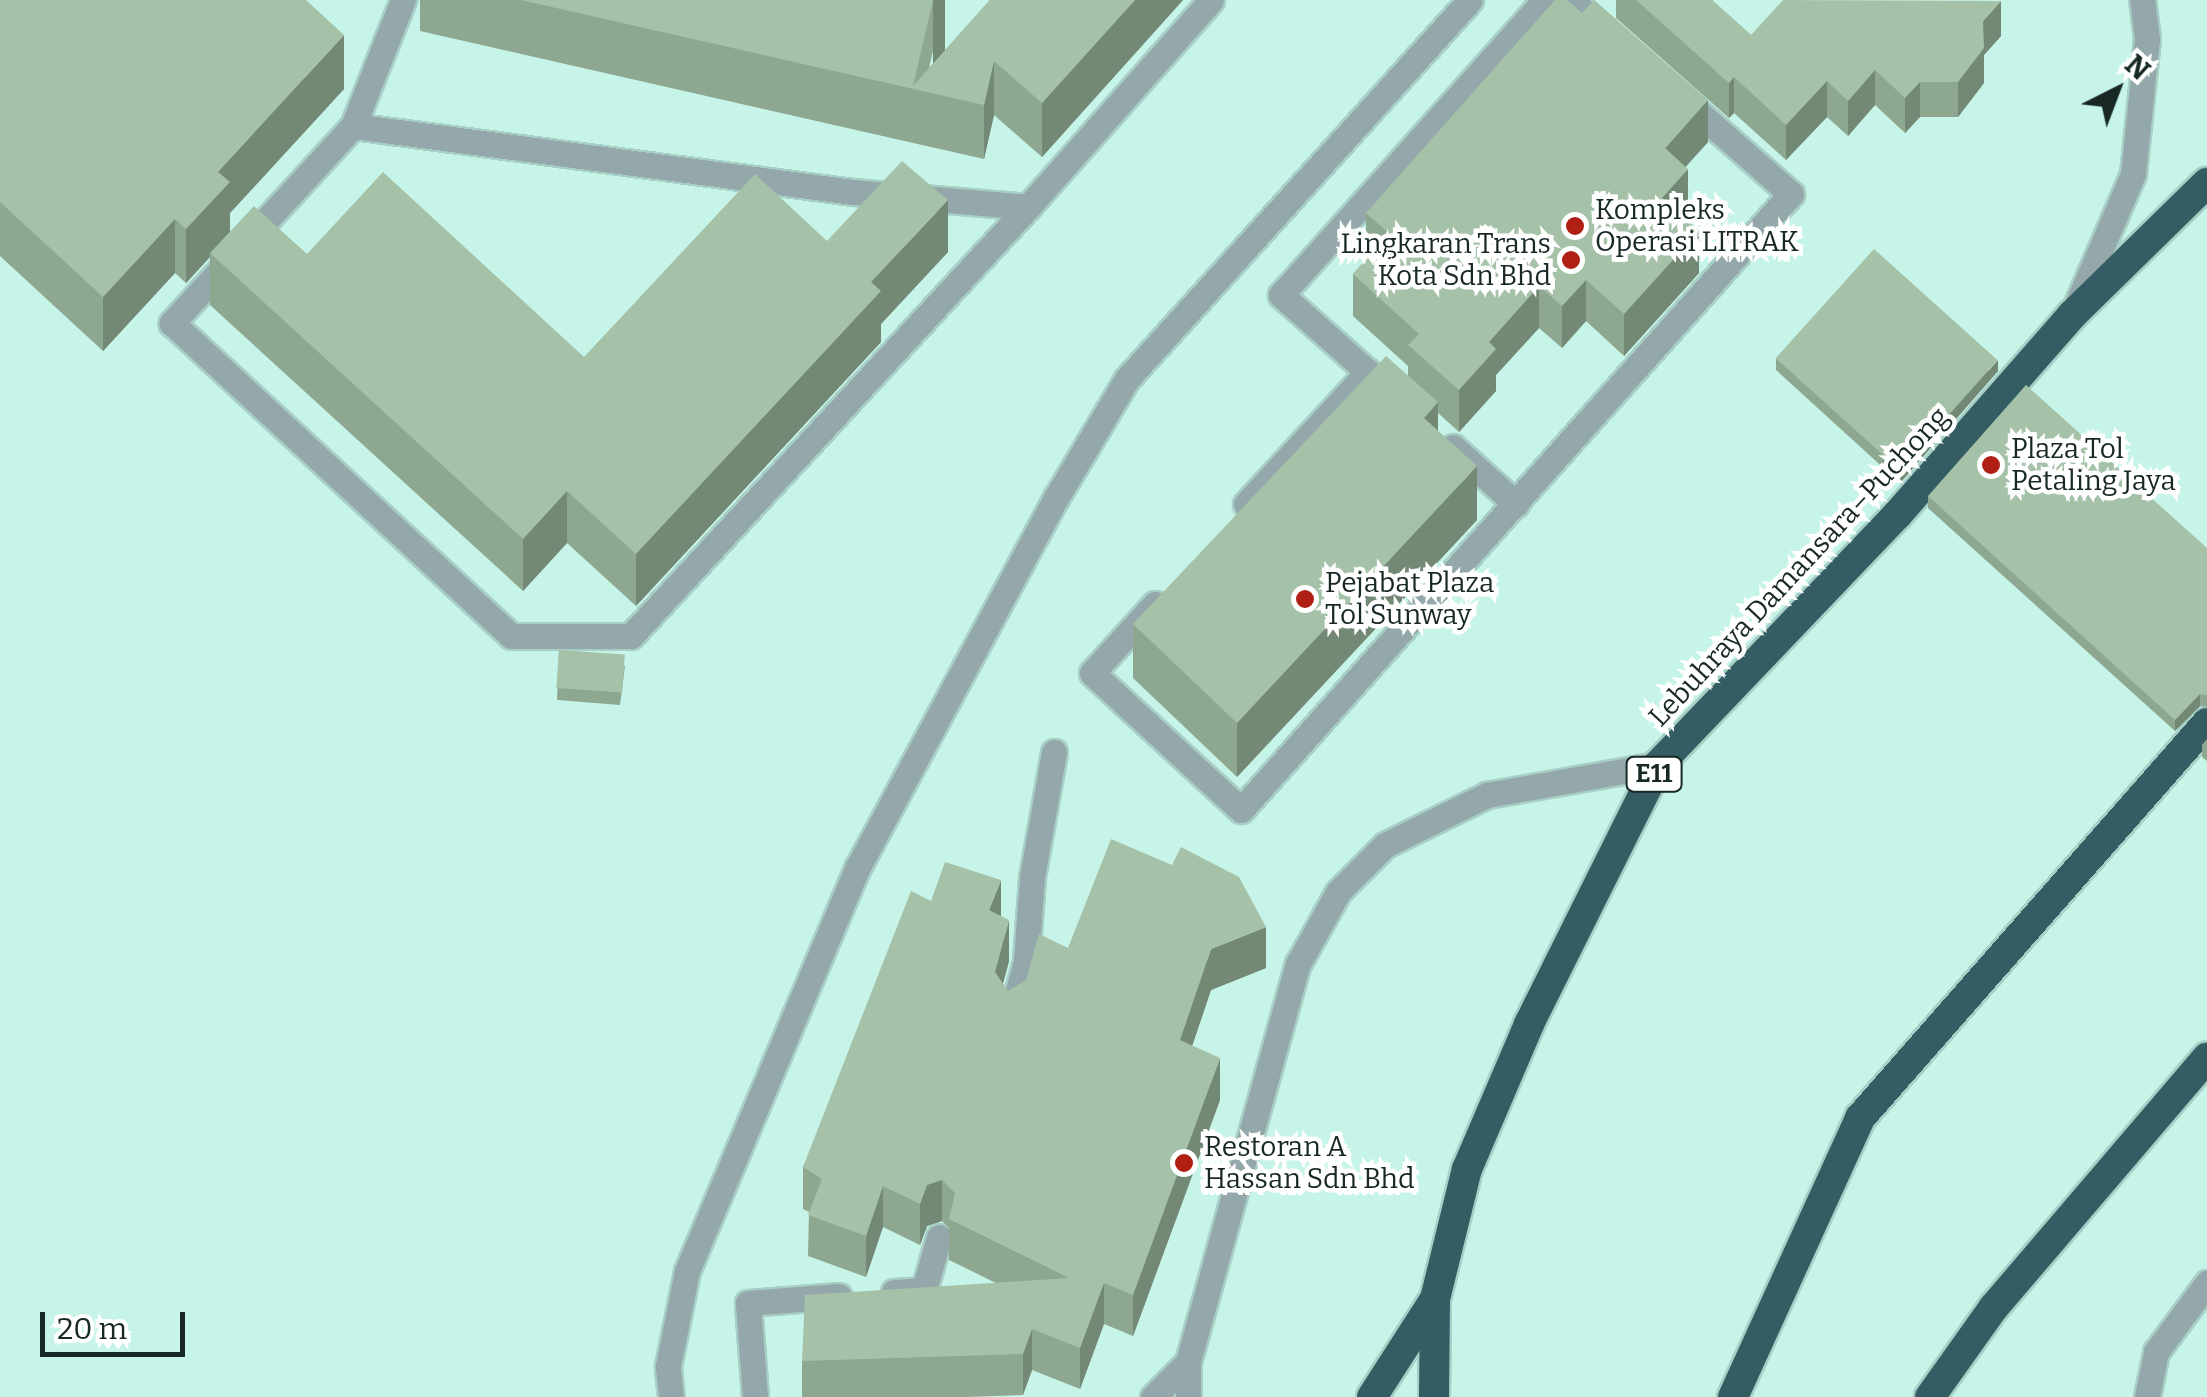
<!DOCTYPE html>
<html>
<head>
<meta charset="utf-8">
<style>
	body { margin:0 }
	#map { position:relative; width:2207px; height:1397px; overflow:hidden; background:#c7f4e9; font-family:Bitter,serif }
	div>[style] { position:absolute }
	.roads { filter:drop-shadow(2px 0 #a8cfc6) drop-shadow(-2px 0 #a8cfc6) drop-shadow(0 2px #a8cfc6) drop-shadow(0 -2px #a8cfc6) }
	.lane>* { height:25px; margin:-12.5px; padding:0 12.5px; transform-origin:12.5px; border-radius:12.5px; background:#94a7aa }
	.highway>* { height:30px; margin:-15px; padding:0 15px; transform-origin:15px; border-radius:15px; background:#335d63 }
	.wall>* { inset:0; background:#8ea790 }
	.shaded-wall>* { inset:0; background:#748876; transform-origin:0 0 }
	.building>* { inset:0; background:#a5c2a8; transform-origin:0 0 }
	.dots>* { width:28px; height:28px; translate:-50% -50%; box-sizing:border-box; border:5px solid #fff; border-radius:50% }
	span { translate:-50% -50%; white-space:nowrap; text-align:center; line-height:1.15; -webkit-text-stroke:9px #fff; paint-order:stroke }
	.shield-label span { padding:2px 8px; background:#fff; border:2px solid; border-radius:8px; -webkit-text-stroke-width:0 }
	.shield-label { font-size:25px; color:#182925; font-weight:700 }
	.poi-label { font-size:28px; color:#182925 }
	.left { translate:0 -50%; text-align:left }
	.right { translate:-100% -50%; text-align:right }
	.street-label { font-size:28px; color:#182925 }
	.north { position:absolute; left:2067px; top:40px; width:100px; height:100px; -webkit-text-stroke:8px #fff; paint-order:stroke; rotate:42deg; font-size:28px; font-weight:700; line-height:40px; text-align:center; color:#182925 }
	.north::after { content:''; display:block; margin:auto; width:35px; height:45px; background:#182925; clip-path:polygon(50% 0,100% 100%,50% 72%,0 100%) }
	.scale { position:absolute; left:40px; top:1312px; width:145px; height:45px; box-sizing:border-box; border:5px solid #182925; border-top:0; padding-left:12px; font-size:30px; line-height:35px; white-space:nowrap; color:#182925; -webkit-text-stroke:8px #fff; paint-order:stroke }
</style>
</head>
<body>
<div id="map">
	<div class="roads">
		<div class="lane">
			<div style="left:1571px;top:0;width:50px;rotate:41.7deg"></div>
			<div style="left:353px;top:126px;width:136px;rotate:-68.4deg"></div>
			<div style="left:1028px;top:207px;width:176px;rotate:-175.1deg"></div>
			<div style="left:853px;top:192px;width:504px;rotate:-172.48deg"></div>
			<div style="left:353px;top:126px;width:268px;rotate:132.6deg"></div>
			<div style="left:172px;top:323px;width:461px;rotate:42.7deg"></div>
			<div style="left:511px;top:636px;width:120px"></div>
			<div style="left:631px;top:636px;width:585px;rotate:-47.22deg"></div>
			<div style="left:1028px;top:207px;width:276px;rotate:-48.5deg"></div>
			<div style="left:2074px;top:311px;width:149px;rotate:-66.7deg"></div>
			<div style="left:2133px;top:174px;width:136px;rotate:-84.1deg"></div>
			<div style="left:2147px;top:39px;width:39px;rotate:-97deg"></div>
			<div style="left:1378px;top:381px;width:130px;rotate:-138.4deg"></div>
			<div style="left:1281px;top:295px;width:396px;rotate:-48.2deg"></div>
			<div style="left:1453px;top:447px;width:85px;rotate:42.1deg"></div>
			<div style="left:1246px;top:504px;width:180px;rotate:-47.3deg"></div>
			<div style="left:1155px;top:604px;width:93px;rotate:132.4deg"></div>
			<div style="left:1092px;top:673px;width:202px;rotate:42.6deg"></div>
			<div style="left:1241px;top:810px;width:826px;rotate:-48.24deg"></div>
			<div style="left:1791px;top:194px;width:144px;rotate:-138.7deg"></div>
			<div style="left:1012px;top:1013px;width:54px;rotate:-74.9deg"></div>
			<div style="left:1026px;top:961px;width:84px;rotate:-85.9deg"></div>
			<div style="left:1032px;top:877px;width:127px;rotate:-80deg"></div>
			<div style="left:894px;top:1292px;width:30px;rotate:-4deg"></div>
			<div style="left:924px;top:1290px;width:55px;rotate:-74.2deg"></div>
			<div style="left:671px;top:1397px;width:31px;rotate:-96deg"></div>
			<div style="left:668px;top:1366px;width:97px;rotate:-78.7deg"></div>
			<div style="left:687px;top:1271px;width:439px;rotate:-67.1deg"></div>
			<div style="left:858px;top:867px;width:419px;rotate:-61.8deg"></div>
			<div style="left:1056px;top:498px;width:139px;rotate:-59.2deg"></div>
			<div style="left:1127px;top:379px;width:511px;rotate:-47.85deg"></div>
			<div style="left:755px;top:1397px;width:94px;rotate:-94.3deg"></div>
			<div style="left:748px;top:1303px;width:91px;rotate:-4.4deg"></div>
			<div style="left:1153px;top:1397px;width:49px;rotate:-45deg"></div>
			<div style="left:1188px;top:1397px;width:35px;rotate:-90deg"></div>
			<div style="left:1188px;top:1362px;width:413px;rotate:-74.6deg"></div>
			<div style="left:1298px;top:964px;width:82px;rotate:-60.9deg"></div>
			<div style="left:1338px;top:892px;width:66px;rotate:-45deg"></div>
			<div style="left:1385px;top:845px;width:114px;rotate:-26.1deg"></div>
			<div style="left:1487px;top:795px;width:174px;rotate:-10deg"></div>
			<div style="left:2147px;top:1397px;width:46px;rotate:-78.7deg"></div>
			<div style="left:2156px;top:1352px;width:86px;rotate:-53.5deg"></div>
		</div>
		<div class="highway">
			<div style="left:1372px;top:1397px;width:117px;rotate:-57.3deg"></div>
			<div style="left:1434px;top:1397px;width:98px;rotate:-89.4deg"></div>
			<div style="left:1435px;top:1299px;width:134px;rotate:-76.2deg"></div>
			<div style="left:1467px;top:1169px;width:158px;rotate:-66.8deg"></div>
			<div style="left:1529px;top:1024px;width:289px;rotate:-63.5deg"></div>
			<div style="left:1658px;top:765px;width:346px;rotate:-46.3deg"></div>
			<div style="left:1897px;top:515px;width:266px;rotate:-48.8deg"></div>
			<div style="left:2072px;top:315px;width:189px;rotate:-44.4deg"></div>
			<div style="left:1733px;top:1397px;width:307px;rotate:-65.5deg"></div>
			<div style="left:1860px;top:1118px;width:526px;rotate:-48.7deg"></div>
			<div style="left:1930px;top:1397px;width:110px;rotate:-54.6deg"></div>
			<div style="left:1994px;top:1307px;width:328px;rotate:-49.5deg"></div>
		</div>
	</div>
	<div class="wall">
		<div style="clip-path:polygon(0 0,344px 89px,230px 213px,230px 232px,307px 254px,584px 357px,827px 241px,948px 252px,881px 324px,881px 342px,636px 606px,567px 543px,523px 591px,210px 305px,210px 257px,186px 283px,175px 273px,103px 351px,0 256px)"></div>
		<div style="clip-path:polygon(420px 0,945px 0,929px 68px,990px 0,1183px 0,1042px 157px,994px 115px,984px 159px,420px 31px)"></div>
		<div style="clip-path:polygon(1616px 0,1712px 0,1751px 35px,2001px 36px,1984px 55px,1984px 83px,1958px 117px,1920px 117px,1905px 133px,1875px 105px,1848px 136px,1827px 117px,1786px 160px,1734px 113px,1729px 118px,1616px 18px)"></div>
		<div style="clip-path:polygon(1708px 142px,1685px 167px,1688px 211px,1683px 217px,1699px 273px,1624px 356px,1586px 321px,1562px 348px,1539px 328px,1496px 375px,1496px 391px,1459px 432px,1438px 413px,1438px 431px,1477px 520px,1237px 777px,1133px 678px,1133px 624px,1408px 376px,1408px 366px,1353px 316px,1353px 274px,1368px 257px,1366px 255px,1366px 213px)"></div>
		<div style="clip-path:polygon(1776px 359px,1998px 371px,1900px 483px,1776px 370px)"></div>
		<div style="clip-path:polygon(1928px 496px,2207px 548px,2207px 707px,2200px 706px,2175px 731px,1928px 508px)"></div>
		<div style="clip-path:polygon(559px 650px,625px 666px,620px 705px,557px 700px)"></div>
		<div style="clip-path:polygon(2207px 739px,2207px 761px,2202px 757px,2202px 745px)"></div>
		<div style="clip-path:polygon(931px 901px,1001px 916px,1009px 961px,1003px 984px,1008px 991px,1026px 980px,1068px 948px,1266px 968px,1211px 990px,1192px 1046px,1220px 1100px,1133px 1336px,1104px 1324px,1080px 1389px,1032px 1370px,1023px 1395px,966px 1397px,802px 1397px,802px 1361px,996px 1283px,949px 1260px,949px 1228px,942px 1221px,927px 1226px,920px 1245px,883px 1227px,866px 1277px,808px 1256px,809px 1212px,803px 1209px,803px 1167px)"></div>
	</div>
	<div class="shaded-wall">
		<div style="left:933px;top:0;width:12px;height:91px"></div>
		<div style="clip-path:polygon(1135px 0,1183px 0,1042px 157px,1042px 103px)"></div>
		<div style="clip-path:polygon(2001px 1px,2001px 36px,1984px 55px,1984px 83px,1958px 117px,1958px 82px,1983px 21px)"></div>
		<div style="clip-path:polygon(344px 35px,344px 89px,230px 213px,230px 236px,210px 253px,210px 257px,186px 283px,186px 229px,218px 172px)"></div>
		<div style="clip-path:polygon(994px 61px,994px 115px,984px 159px,984px 105px)"></div>
		<div style="clip-path:polygon(1875px 70px,1875px 105px,1848px 136px,1848px 101px)"></div>
		<div style="clip-path:polygon(1734px 77px,1734px 113px,1729px 118px,1729px 83px)"></div>
		<div style="clip-path:polygon(1827px 81px,1827px 117px,1786px 160px,1786px 125px)"></div>
		<div style="clip-path:polygon(1920px 82px,1920px 117px,1905px 133px,1905px 98px)"></div>
		<div style="clip-path:polygon(1708px 100px,1708px 142px,1665px 190px,1665px 148px)"></div>
		<div style="clip-path:polygon(1688px 169px,1688px 211px,1662px 240px,1662px 198px)"></div>
		<div style="clip-path:polygon(948px 200px,948px 252px,881px 324px,881px 342px,636px 606px,636px 554px,871px 282px)"></div>
		<div style="clip-path:polygon(175px 219px,175px 273px,103px 351px,103px 297px)"></div>
		<div style="clip-path:polygon(1699px 231px,1699px 273px,1624px 356px,1624px 314px)"></div>
		<div style="clip-path:polygon(1586px 280px,1586px 321px,1562px 348px,1562px 306px)"></div>
		<div style="clip-path:polygon(1539px 286px,1539px 328px,1496px 375px,1496px 391px,1459px 432px,1459px 390px,1489px 342px)"></div>
		<div style="clip-path:polygon(1998px 360px,1998px 371px,1900px 483px,1900px 471px)"></div>
		<div style="clip-path:polygon(1438px 402px,1438px 456px,1424px 418px)"></div>
		<div style="clip-path:polygon(1477px 466px,1477px 520px,1237px 777px,1237px 723px)"></div>
		<div style="clip-path:polygon(567px 491px,567px 543px,523px 591px,523px 539px)"></div>
		<div style="clip-path:polygon(2200px 694px,2200px 706px,2175px 731px,2175px 720px)"></div>
		<div style="clip-path:polygon(1001px 880px,1001px 922px,989px 910px)"></div>
		<div style="clip-path:polygon(1009px 920px,1009px 961px,995px 1013px,995px 972px)"></div>
		<div style="clip-path:polygon(1266px 927px,1266px 968px,1211px 990px,1180px 1082px,1180px 1040px,1211px 949px)"></div>
		<div style="clip-path:polygon(1220px 1058px,1220px 1100px,1133px 1336px,1133px 1295px)"></div>
		<div style="clip-path:polygon(942px 1180px,942px 1221px,927px 1226px,920px 1245px,920px 1204px,927px 1185px)"></div>
		<div style="clip-path:polygon(883px 1186px,883px 1227px,866px 1277px,866px 1236px)"></div>
		<div style="clip-path:polygon(1104px 1283px,1104px 1324px,1080px 1389px,1080px 1348px)"></div>
		<div style="clip-path:polygon(1032px 1329px,1032px 1370px,1023px 1395px,1023px 1354px)"></div>
	</div>
	<div class="building">
		<div style="clip-path:polygon(0 0,306px 0,344px 35px,218px 172px,230px 182px,186px 229px,175px 219px,103px 297px,0 202px)"></div>
		<div style="clip-path:polygon(521px 0,933px 0,913px 86px,990px 0,1135px 0,1042px 103px,994px 61px,984px 105px)"></div>
		<div style="clip-path:polygon(1555px 0,1567px 0,1582px 13px,1594px 0,1708px 100px,1665px 148px,1688px 169px,1662px 198px,1699px 231px,1624px 314px,1586px 280px,1562px 306px,1539px 286px,1489px 342px,1496px 349px,1459px 390px,1408px 345px,1419px 334px,1353px 274px,1389px 233px,1366px 213px)"></div>
		<div style="clip-path:polygon(1636px 0,1712px 0,1751px 35px,1783px 0,2001px 1px,1983px 21px,1984px 48px,1958px 82px,1920px 82px,1905px 98px,1875px 70px,1848px 101px,1827px 81px,1786px 125px,1734px 77px,1729px 83px)"></div>
		<div style="clip-path:polygon(902px 161px,948px 200px,871px 282px,881px 291px,636px 554px,567px 491px,523px 539px,210px 253px,254px 206px,307px 254px,383px 172px,584px 357px,755px 174px,827px 241px)"></div>
		<div style="left:1874px;top:249px;width:166px;height:147px;rotate:42deg"></div>
		<div style="clip-path:polygon(1386px 356px,1438px 402px,1424px 418px,1477px 466px,1237px 723px,1133px 624px)"></div>
		<div style="clip-path:polygon(2026px 385px,2207px 548px,2207px 695px,2200px 694px,2175px 720px,1928px 496px)"></div>
		<div style="left:559px;top:650px;width:66px;height:38px;rotate:4deg"></div>
		<div style="clip-path:polygon(1111px 839px,1172px 865px,1181px 847px,1239px 877px,1266px 927px,1211px 949px,1180px 1040px,1220px 1058px,1133px 1295px,1104px 1283px,1080px 1348px,1032px 1329px,1023px 1354px,802px 1361px,805px 1295px,1069px 1278px,949px 1219px,955px 1193px,942px 1180px,927px 1185px,920px 1204px,883px 1186px,866px 1236px,808px 1215px,822px 1179px,803px 1167px,911px 891px,931px 901px,945px 862px,1001px 880px,989px 910px,1009px 920px,995px 972px,1008px 991px,1026px 980px,1039px 934px,1068px 948px)"></div>
	</div>
	<div class="dots">
		<div style="left:1575px;top:226px;background:#af1f14"></div>
		<div style="left:1571px;top:260px;background:#af1f14"></div>
		<div style="left:1991px;top:465px;background:#af1f14"></div>
		<div style="left:1305px;top:599px;background:#af1f14"></div>
		<div style="left:1184px;top:1163px;background:#af1f14"></div>
	</div>
	<div class="shield-label">
		<span style="left:1654px;top:774px">E11</span>
	</div>
	<div class="poi-label">
		<span class="left" style="left:1595px;top:226px">Kompleks<br>Operasi LITRAK</span>
		<span class="right" style="left:1551px;top:260px">Lingkaran Trans<br>Kota Sdn Bhd</span>
		<span class="left" style="left:2011px;top:465px">Plaza Tol<br>Petaling Jaya</span>
		<span class="left" style="left:1325px;top:599px">Pejabat Plaza<br>Tol Sunway</span>
		<span class="left" style="left:1204px;top:1163px">Restoran A<br>Hassan Sdn Bhd</span>
	</div>
	<div class="street-label">
		<span style="left:1799px;top:567px;rotate:-47deg">Lebuhraya Damansara–Puchong</span>
	</div>
	<div class="north">N</div>
	<div class="scale">20 m</div>
</div>
</body>
</html>
